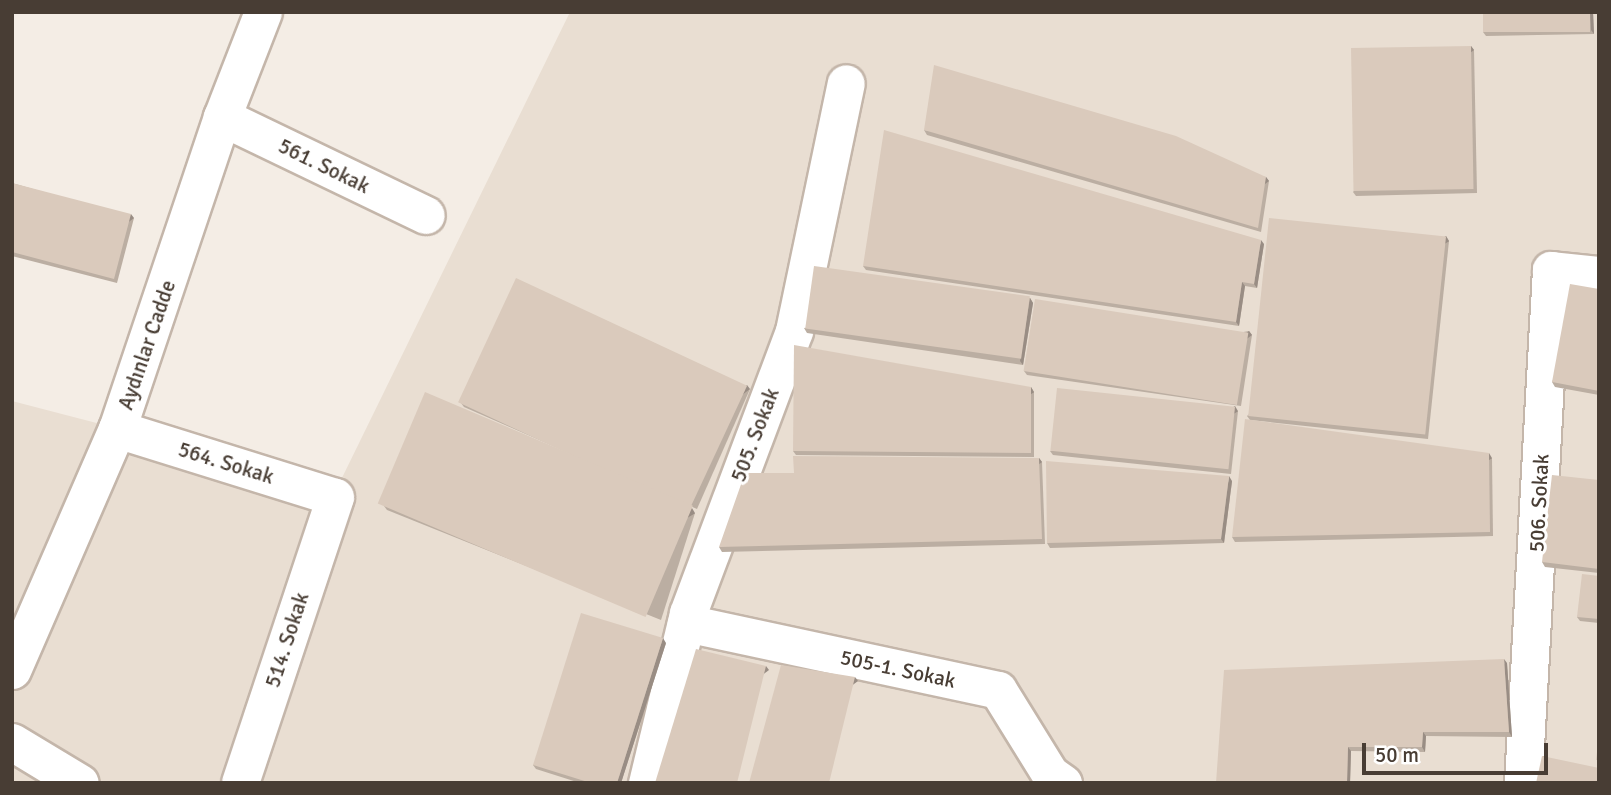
<!DOCTYPE html>
<html>
<head>
<meta charset="utf-8">
<style>
	body { margin:0 }
	#map { position:relative; width:1611px; height:795px; overflow:hidden; background:#f4ede5; font-family:Signika,sans-serif }
	div>[style] { position:absolute }
	.residential>* { inset:0; background:#e9ded2 }
	.roads { filter:drop-shadow(2px 0 #c4b6aa) drop-shadow(-2px 0 #c4b6aa) drop-shadow(0 2px #c4b6aa) drop-shadow(0 -2px #c4b6aa) }
	.minor>* { height:37px; margin:-18.5px; padding:0 18.5px; transform-origin:18.5px; border-radius:18.5px; background:#fff }
	.wall>* { inset:0; background:#bbaea2 }
	.shaded-wall>* { inset:0; background:#998d84; transform-origin:0 0 }
	.building>* { inset:0; background:#dacabc; transform-origin:0 0 }
	span { translate:-50% -50%; white-space:nowrap; text-align:center; line-height:1.15; -webkit-text-stroke:6px #fff; paint-order:stroke }
	.street-label { font-size:21px; color:#483d34 }
	.frame { position:absolute; inset:0; border:14px solid #483d34; pointer-events:none }
	.scale { position:absolute; left:1362px; top:743px; width:186px; height:32px; box-sizing:border-box; border:4px solid #483d34; border-top:0; padding-left:9px; font-size:21px; line-height:24px; white-space:nowrap; color:#483d34; -webkit-text-stroke:5px #fff; paint-order:stroke }
</style>
</head>
<body>
<div id="map">
	<div class="residential">
		<div style="clip-path:polygon(570px 12px,1599px 12px,1599px 783px,12px 783px,12px 401px,338px 486px)"></div>
	</div>
	<div class="roads">
		<div class="minor">
			<div style="left:222px;top:117px;width:226px;rotate:25.7deg"></div>
			<div style="left:117px;top:429px;width:228px;rotate:17.3deg"></div>
			<div style="left:335px;top:497px;width:301px;rotate:108.4deg"></div>
			<div style="left:686px;top:623px;width:319px;rotate:12.1deg"></div>
			<div style="left:998px;top:690px;width:99px;rotate:58.2deg"></div>
			<div style="left:1050px;top:774px;width:16px;rotate:35deg"></div>
			<div style="left:12px;top:670px;width:263px;rotate:-66.5deg"></div>
			<div style="left:117px;top:429px;width:329px;rotate:-71.4deg"></div>
			<div style="left:222px;top:117px;width:113px;rotate:-68.7deg"></div>
			<div style="left:12px;top:742px;width:79px;rotate:31.1deg"></div>
			<div style="left:647px;top:783px;width:175px;rotate:-76.4deg"></div>
			<div style="left:688px;top:613px;width:301px;rotate:-69.4deg"></div>
			<div style="left:794px;top:331px;width:253px;rotate:-78.2deg"></div>
			<div style="left:1523px;top:783px;width:514px;rotate:-86.88deg"></div>
			<div style="left:1551px;top:270px;width:48px;rotate:5.9deg"></div>
		</div>
	</div>
	<div class="wall">
		<div style="clip-path:polygon(1483px 12px,1593px 12px,1594px 34px,1486px 36px,1483px 32px)"></div>
		<div style="clip-path:polygon(1471px 46px,1474px 50px,1477px 193px,1356px 196px,1353px 192px)"></div>
		<div style="clip-path:polygon(924px 130px,1266px 177px,1269px 181px,1261px 232px,927px 135px)"></div>
		<div style="clip-path:polygon(12px 183px,134px 218px,117px 283px,12px 256px)"></div>
		<div style="clip-path:polygon(1446px 236px,1449px 241px,1428px 439px,1250px 420px,1247px 416px)"></div>
		<div style="clip-path:polygon(1264px 244px,1257px 288px,1245px 286px,1239px 326px,866px 270px,863px 266px)"></div>
		<div style="clip-path:polygon(1599px 289px,1599px 395px,1555px 387px,1552px 382px)"></div>
		<div style="clip-path:polygon(1030px 298px,1033px 303px,1023px 365px,807px 333px,804px 328px)"></div>
		<div style="clip-path:polygon(1249px 331px,1252px 335px,1241px 406px,1027px 375px,1024px 371px)"></div>
		<div style="clip-path:polygon(1031px 387px,1034px 392px,1034px 457px,796px 455px,793px 451px)"></div>
		<div style="clip-path:polygon(750px 389px,697px 509px,464px 407px,461px 403px)"></div>
		<div style="clip-path:polygon(1238px 411px,1231px 474px,1053px 455px,1050px 451px)"></div>
		<div style="clip-path:polygon(1039px 458px,1042px 462px,1045px 544px,722px 552px,719px 547px)"></div>
		<div style="clip-path:polygon(1492px 458px,1493px 536px,1235px 542px,1232px 537px)"></div>
		<div style="clip-path:polygon(1599px 480px,1599px 573px,1545px 567px,1542px 562px)"></div>
		<div style="clip-path:polygon(1232px 481px,1224px 543px,1050px 548px,1047px 543px)"></div>
		<div style="clip-path:polygon(384px 506px,695px 513px,661px 620px,387px 510px)"></div>
		<div style="clip-path:polygon(1599px 576px,1599px 623px,1580px 621px,1577px 617px)"></div>
		<div style="clip-path:polygon(666px 643px,621px 783px,580px 783px,536px 769px,533px 765px)"></div>
		<div style="clip-path:polygon(1507px 663px,1512px 737px,1426px 736px,1425px 752px,1351px 751px,1350px 783px,1216px 783px)"></div>
	</div>
	<div class="shaded-wall">
		<div style="clip-path:polygon(1590px 12px,1593px 12px,1594px 34px,1591px 30px)"></div>
		<div style="left:1471px;top:46px;width:5px;height:143px;rotate:53deg"></div>
		<div style="left:1266px;top:177px;width:5px;height:52px;rotate:53deg"></div>
		<div style="left:131px;top:214px;width:5px;height:67px;rotate:53deg"></div>
		<div style="left:1446px;top:236px;width:6px;height:200px;rotate:59deg"></div>
		<div style="clip-path:polygon(1261px 240px,1264px 244px,1257px 288px,1254px 284px)"></div>
		<div style="clip-path:polygon(1242px 282px,1245px 286px,1239px 326px,1236px 322px)"></div>
		<div style="clip-path:polygon(1030px 298px,1033px 303px,1023px 365px,1020px 361px)"></div>
		<div style="left:1249px;top:331px;width:5px;height:72px;rotate:53deg"></div>
		<div style="left:747px;top:385px;width:5px;height:130px;rotate:53deg"></div>
		<div style="left:1031px;top:387px;width:6px;height:66px;rotate:59deg"></div>
		<div style="left:1235px;top:406px;width:6px;height:63px;rotate:59deg"></div>
		<div style="left:1489px;top:453px;width:6px;height:79px;rotate:59deg"></div>
		<div style="left:1039px;top:458px;width:5px;height:81px;rotate:53deg"></div>
		<div style="clip-path:polygon(1229px 476px,1232px 481px,1224px 543px,1221px 539px)"></div>
		<div style="left:692px;top:508px;width:6px;height:113px;rotate:59deg"></div>
		<div style="clip-path:polygon(663px 638px,666px 643px,621px 783px,617px 783px)"></div>
		<div style="clip-path:polygon(1504px 659px,1507px 663px,1512px 737px,1509px 732px)"></div>
		<div style="left:766px;top:666px;width:5px;height:121px;rotate:53deg"></div>
		<div style="left:855px;top:677px;width:5px;height:109px;rotate:53deg"></div>
		<div style="clip-path:polygon(1423px 732px,1426px 736px,1425px 752px,1422px 747px)"></div>
		<div style="clip-path:polygon(1348px 747px,1351px 751px,1350px 783px,1347px 783px)"></div>
	</div>
	<div class="building">
		<div style="left:1483px;top:12px;width:107px;height:20px"></div>
		<div style="left:1471px;top:46px;width:143px;height:120px;rotate:89deg"></div>
		<div style="clip-path:polygon(934px 65px,1176px 136px,1266px 177px,1258px 228px,924px 130px)"></div>
		<div style="clip-path:polygon(884px 130px,1261px 240px,1254px 284px,1242px 282px,1236px 322px,863px 266px)"></div>
		<div style="clip-path:polygon(12px 183px,131px 214px,114px 279px,12px 252px)"></div>
		<div style="left:1269px;top:218px;width:178px;height:199px;rotate:6deg"></div>
		<div style="left:814px;top:266px;width:218px;height:63px;rotate:8deg"></div>
		<div style="left:516px;top:278px;width:255px;height:137px;rotate:25deg"></div>
		<div style="clip-path:polygon(1570px 284px,1599px 289px,1599px 391px,1552px 382px)"></div>
		<div style="left:1035px;top:299px;width:216px;height:73px;rotate:9deg"></div>
		<div style="clip-path:polygon(794px 345px,1031px 387px,1031px 453px,793px 451px)"></div>
		<div style="left:1057px;top:388px;width:179px;height:63px;rotate:6deg"></div>
		<div style="left:425px;top:392px;width:291px;height:121px;rotate:23deg"></div>
		<div style="clip-path:polygon(1245px 419px,1489px 453px,1490px 532px,1232px 537px)"></div>
		<div style="clip-path:polygon(793px 456px,1039px 458px,1042px 539px,719px 547px,745px 473px,794px 473px)"></div>
		<div style="clip-path:polygon(1046px 461px,1229px 476px,1221px 539px,1047px 543px)"></div>
		<div style="clip-path:polygon(1552px 475px,1599px 480px,1599px 569px,1542px 562px)"></div>
		<div style="clip-path:polygon(1582px 574px,1599px 576px,1599px 619px,1577px 617px)"></div>
		<div style="clip-path:polygon(581px 613px,663px 638px,617px 783px,591px 783px,533px 765px)"></div>
		<div style="clip-path:polygon(696px 649px,766px 666px,737px 783px,655px 783px)"></div>
		<div style="clip-path:polygon(1504px 659px,1509px 732px,1423px 732px,1422px 747px,1348px 747px,1347px 783px,1216px 783px,1224px 670px)"></div>
		<div style="clip-path:polygon(781px 665px,855px 677px,829px 783px,749px 783px)"></div>
		<div style="clip-path:polygon(1599px 736px,1599px 760px,1596px 760px)"></div>
		<div style="clip-path:polygon(1542px 756px,1599px 768px,1599px 783px,1536px 783px)"></div>
	</div>
	<div class="street-label">
		<span style="left:324px;top:166px;rotate:26deg">561. Sokak</span>
		<span style="left:147px;top:345px;rotate:-71deg">Aydınlar Cadde</span>
		<span style="left:755px;top:435px;rotate:-69deg">505. Sokak</span>
		<span style="left:226px;top:463px;rotate:17deg">564. Sokak</span>
		<span style="left:1539px;top:503px;rotate:-87deg">506. Sokak</span>
		<span style="left:287px;top:640px;rotate:-72deg">514. Sokak</span>
		<span style="left:898px;top:669px;rotate:12deg">505-1. Sokak</span>
	</div>
	<div class="frame"></div>
	<div class="scale">50 m</div>
</div>
</body>
</html>
